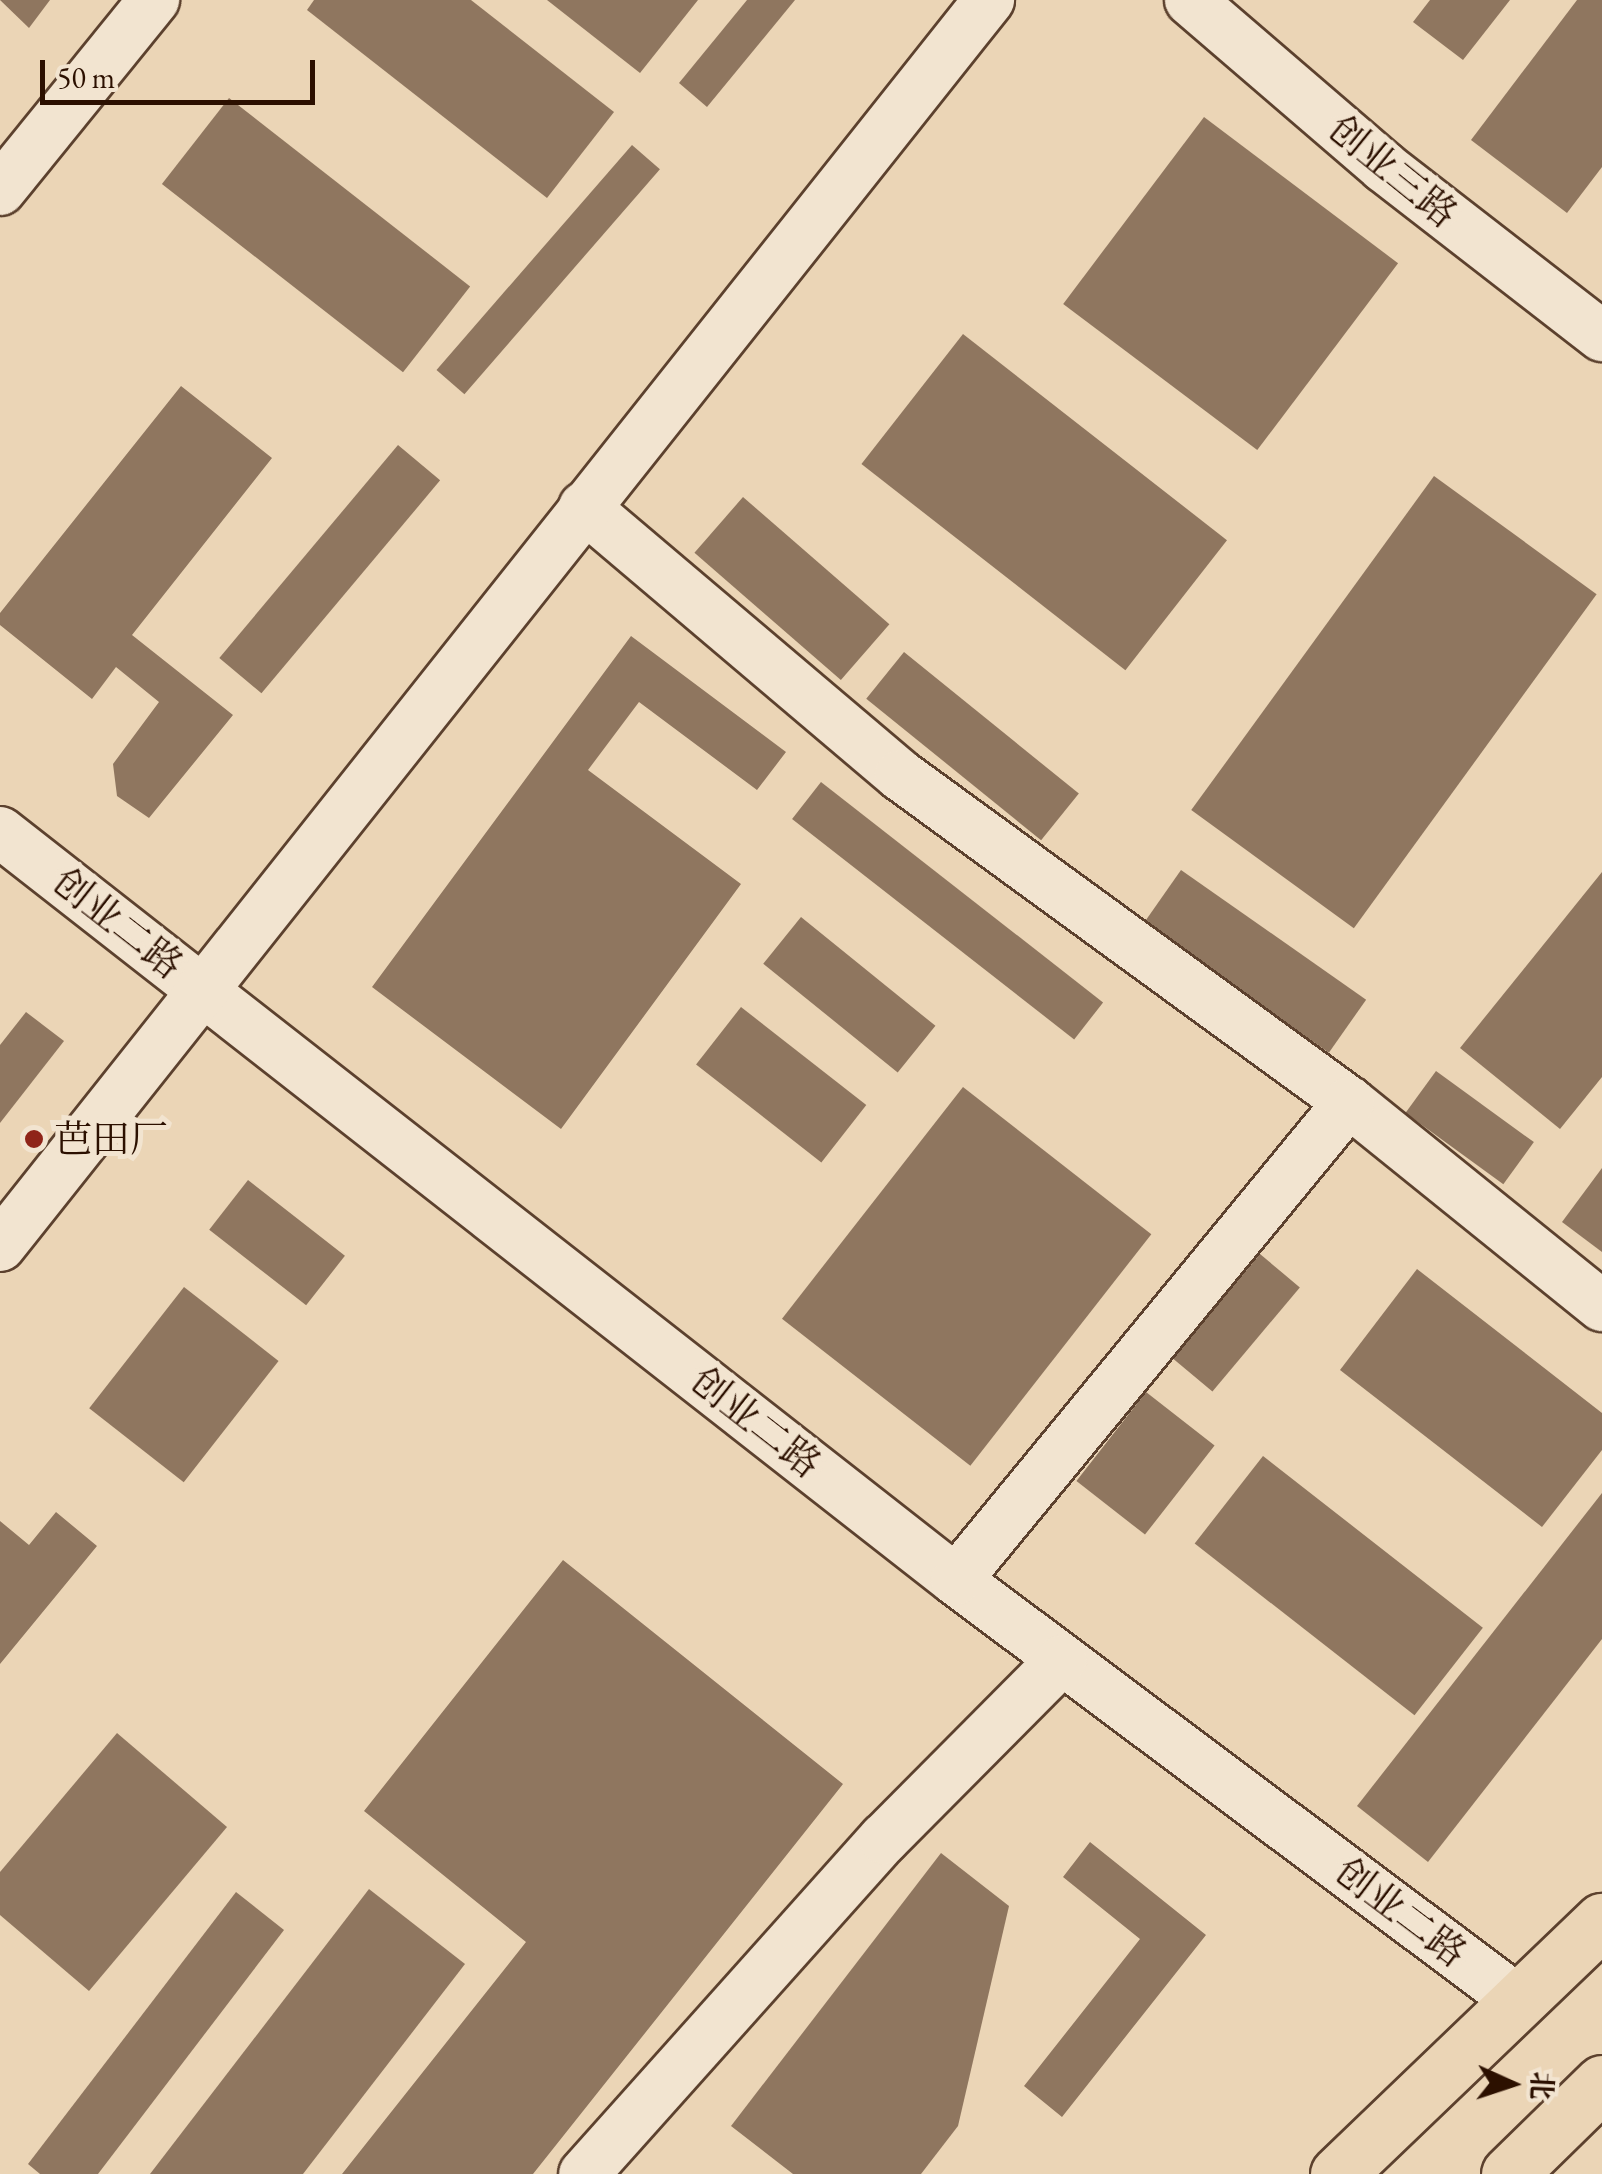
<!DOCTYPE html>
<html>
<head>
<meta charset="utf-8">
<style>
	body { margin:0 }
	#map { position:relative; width:1602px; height:2174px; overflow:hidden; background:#ebd5b6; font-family:"EB Garamond","Noto Serif SC",serif }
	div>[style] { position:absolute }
	.building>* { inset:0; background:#8f765f; transform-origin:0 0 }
	.roads { filter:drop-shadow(2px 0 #5c412e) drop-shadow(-2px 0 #5c412e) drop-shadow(0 2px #5c412e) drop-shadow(0 -2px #5c412e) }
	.minor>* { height:50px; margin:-25px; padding:0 25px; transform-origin:25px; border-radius:25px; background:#f2e4d0 }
	.major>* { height:55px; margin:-27.5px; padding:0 27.5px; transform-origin:27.5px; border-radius:27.5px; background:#ebd5b6 }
	.highway>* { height:55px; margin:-27.5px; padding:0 27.5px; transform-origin:27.5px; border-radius:27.5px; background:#ebd5b6 }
	.dots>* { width:28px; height:28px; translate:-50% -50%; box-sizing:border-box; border:5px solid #f2e4d0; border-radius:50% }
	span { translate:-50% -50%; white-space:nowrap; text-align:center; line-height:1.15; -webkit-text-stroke:10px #f2e4d0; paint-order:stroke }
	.street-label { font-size:38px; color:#2c1000 }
	.poi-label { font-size:38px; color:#2c1000 }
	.left { translate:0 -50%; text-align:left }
	.north { position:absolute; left:1462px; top:2034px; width:100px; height:100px; -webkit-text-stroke:8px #f2e4d0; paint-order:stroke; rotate:93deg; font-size:28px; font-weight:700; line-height:40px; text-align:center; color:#2c1000 }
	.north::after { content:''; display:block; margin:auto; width:35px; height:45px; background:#2c1000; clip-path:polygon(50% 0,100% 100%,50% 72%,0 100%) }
	.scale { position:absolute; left:40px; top:60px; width:275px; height:45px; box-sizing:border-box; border:5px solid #2c1000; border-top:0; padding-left:12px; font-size:30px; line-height:35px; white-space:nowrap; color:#2c1000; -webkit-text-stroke:8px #f2e4d0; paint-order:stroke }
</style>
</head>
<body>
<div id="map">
	<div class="building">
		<div style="clip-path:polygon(0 0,50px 0,29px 28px)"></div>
		<div style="clip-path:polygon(314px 0,471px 0,614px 112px,547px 198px,307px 10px)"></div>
		<div style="clip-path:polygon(547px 0,698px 0,640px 73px)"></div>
		<div style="clip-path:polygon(747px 0,795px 0,707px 107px,679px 83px)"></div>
		<div style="clip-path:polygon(1430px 0,1510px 0,1463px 60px,1413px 22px)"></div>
		<div style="clip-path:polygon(1577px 0,1602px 0,1602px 167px,1567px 213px,1471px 140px)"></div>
		<div style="left:229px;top:98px;width:306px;height:109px;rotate:38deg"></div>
		<div style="left:1204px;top:117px;width:243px;height:234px;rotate:37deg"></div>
		<div style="left:632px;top:145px;width:37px;height:298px;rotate:41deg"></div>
		<div style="left:963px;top:334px;width:335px;height:165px;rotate:38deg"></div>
		<div style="clip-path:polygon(181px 386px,272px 458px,132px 635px,233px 715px,149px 818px,117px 796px,113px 764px,159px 702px,116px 667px,92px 699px,0 625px,0 613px)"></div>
		<div style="left:398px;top:445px;width:55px;height:278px;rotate:40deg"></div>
		<div style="left:1434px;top:476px;width:201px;height:413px;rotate:36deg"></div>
		<div style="left:743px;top:497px;width:194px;height:74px;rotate:41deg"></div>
		<div style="clip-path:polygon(631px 636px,786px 752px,757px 790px,639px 702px,588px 770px,741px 884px,561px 1129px,372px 987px)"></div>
		<div style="left:904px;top:652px;width:225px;height:60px;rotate:39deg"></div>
		<div style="left:821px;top:782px;width:358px;height:47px;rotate:38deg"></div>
		<div style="left:1181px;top:870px;width:226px;height:65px;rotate:35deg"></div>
		<div style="clip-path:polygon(1602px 872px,1602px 1077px,1560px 1129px,1460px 1048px)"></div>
		<div style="left:801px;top:917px;width:173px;height:60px;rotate:39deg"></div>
		<div style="left:741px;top:1007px;width:159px;height:73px;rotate:38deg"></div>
		<div style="clip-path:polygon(26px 1012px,64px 1041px,0 1123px,0 1045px)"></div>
		<div style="left:1436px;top:1071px;width:121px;height:52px;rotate:36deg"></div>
		<div style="left:963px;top:1087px;width:239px;height:294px;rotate:38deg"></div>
		<div style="clip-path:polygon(1602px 1168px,1602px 1252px,1562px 1222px)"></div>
		<div style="left:248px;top:1180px;width:123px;height:63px;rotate:38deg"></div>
		<div style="left:1260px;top:1254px;width:52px;height:136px;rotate:40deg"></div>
		<div style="clip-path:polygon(1417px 1269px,1602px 1413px,1602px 1450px,1542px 1527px,1340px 1370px)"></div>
		<div style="left:184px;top:1287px;width:120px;height:154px;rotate:38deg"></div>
		<div style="left:1146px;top:1392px;width:87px;height:113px;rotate:38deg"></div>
		<div style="left:1263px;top:1456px;width:279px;height:111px;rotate:38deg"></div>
		<div style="clip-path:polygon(1602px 1493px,1602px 1639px,1428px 1862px,1357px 1806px)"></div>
		<div style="clip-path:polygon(56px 1512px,97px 1546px,0 1664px,0 1521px,29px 1545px)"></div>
		<div style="clip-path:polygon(563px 1560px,843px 1784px,533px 2174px,342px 2174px,526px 1942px,364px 1811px)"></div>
		<div style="clip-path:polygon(117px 1733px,227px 1827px,89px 1991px,0 1915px,0 1872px)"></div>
		<div style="clip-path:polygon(1090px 1842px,1206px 1935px,1062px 2117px,1024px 2086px,1140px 1939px,1063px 1877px)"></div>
		<div style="clip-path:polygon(941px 1853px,1009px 1906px,958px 2126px,921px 2174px,793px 2174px,731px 2126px)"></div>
		<div style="clip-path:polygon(369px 1889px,465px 1964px,303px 2174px,150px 2174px)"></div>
		<div style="clip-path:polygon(236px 1892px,284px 1930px,98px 2174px,40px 2174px,28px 2164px)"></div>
	</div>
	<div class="roads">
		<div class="minor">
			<div style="left:1190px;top:0;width:256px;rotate:40.7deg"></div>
			<div style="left:1384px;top:167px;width:276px;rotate:37.8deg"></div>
			<div style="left:0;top:190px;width:245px;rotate:-51deg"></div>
			<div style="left:584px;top:507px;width:414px;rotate:40.3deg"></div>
			<div style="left:900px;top:775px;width:555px;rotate:36.07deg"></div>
			<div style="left:1349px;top:1102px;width:325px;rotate:38.9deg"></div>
			<div style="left:0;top:832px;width:1214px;rotate:38.04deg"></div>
			<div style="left:956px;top:1580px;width:704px;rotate:36.8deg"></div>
			<div style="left:0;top:1246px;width:1591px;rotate:-51.56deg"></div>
			<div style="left:956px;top:1580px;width:619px;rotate:-50.57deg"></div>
			<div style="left:584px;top:2174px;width:450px;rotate:-48.2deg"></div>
			<div style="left:884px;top:1839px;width:252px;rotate:-45.2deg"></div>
		</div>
		<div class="major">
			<div style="left:1338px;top:2174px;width:366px;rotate:-43.8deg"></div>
		</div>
		<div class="highway">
			<div style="left:1509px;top:2174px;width:130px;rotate:-44.4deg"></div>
		</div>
	</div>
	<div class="dots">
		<div style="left:34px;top:1139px;background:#8f2418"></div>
	</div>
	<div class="street-label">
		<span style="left:1393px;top:171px;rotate:39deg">创业三路</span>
		<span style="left:118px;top:923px;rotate:38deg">创业二路</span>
		<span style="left:756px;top:1422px;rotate:38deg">创业二路</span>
		<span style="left:1401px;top:1912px;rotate:37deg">创业二路</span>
	</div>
	<div class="poi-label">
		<span class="left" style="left:54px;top:1139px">芭田厂</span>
	</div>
	<div class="north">北</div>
	<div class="scale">50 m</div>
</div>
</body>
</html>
